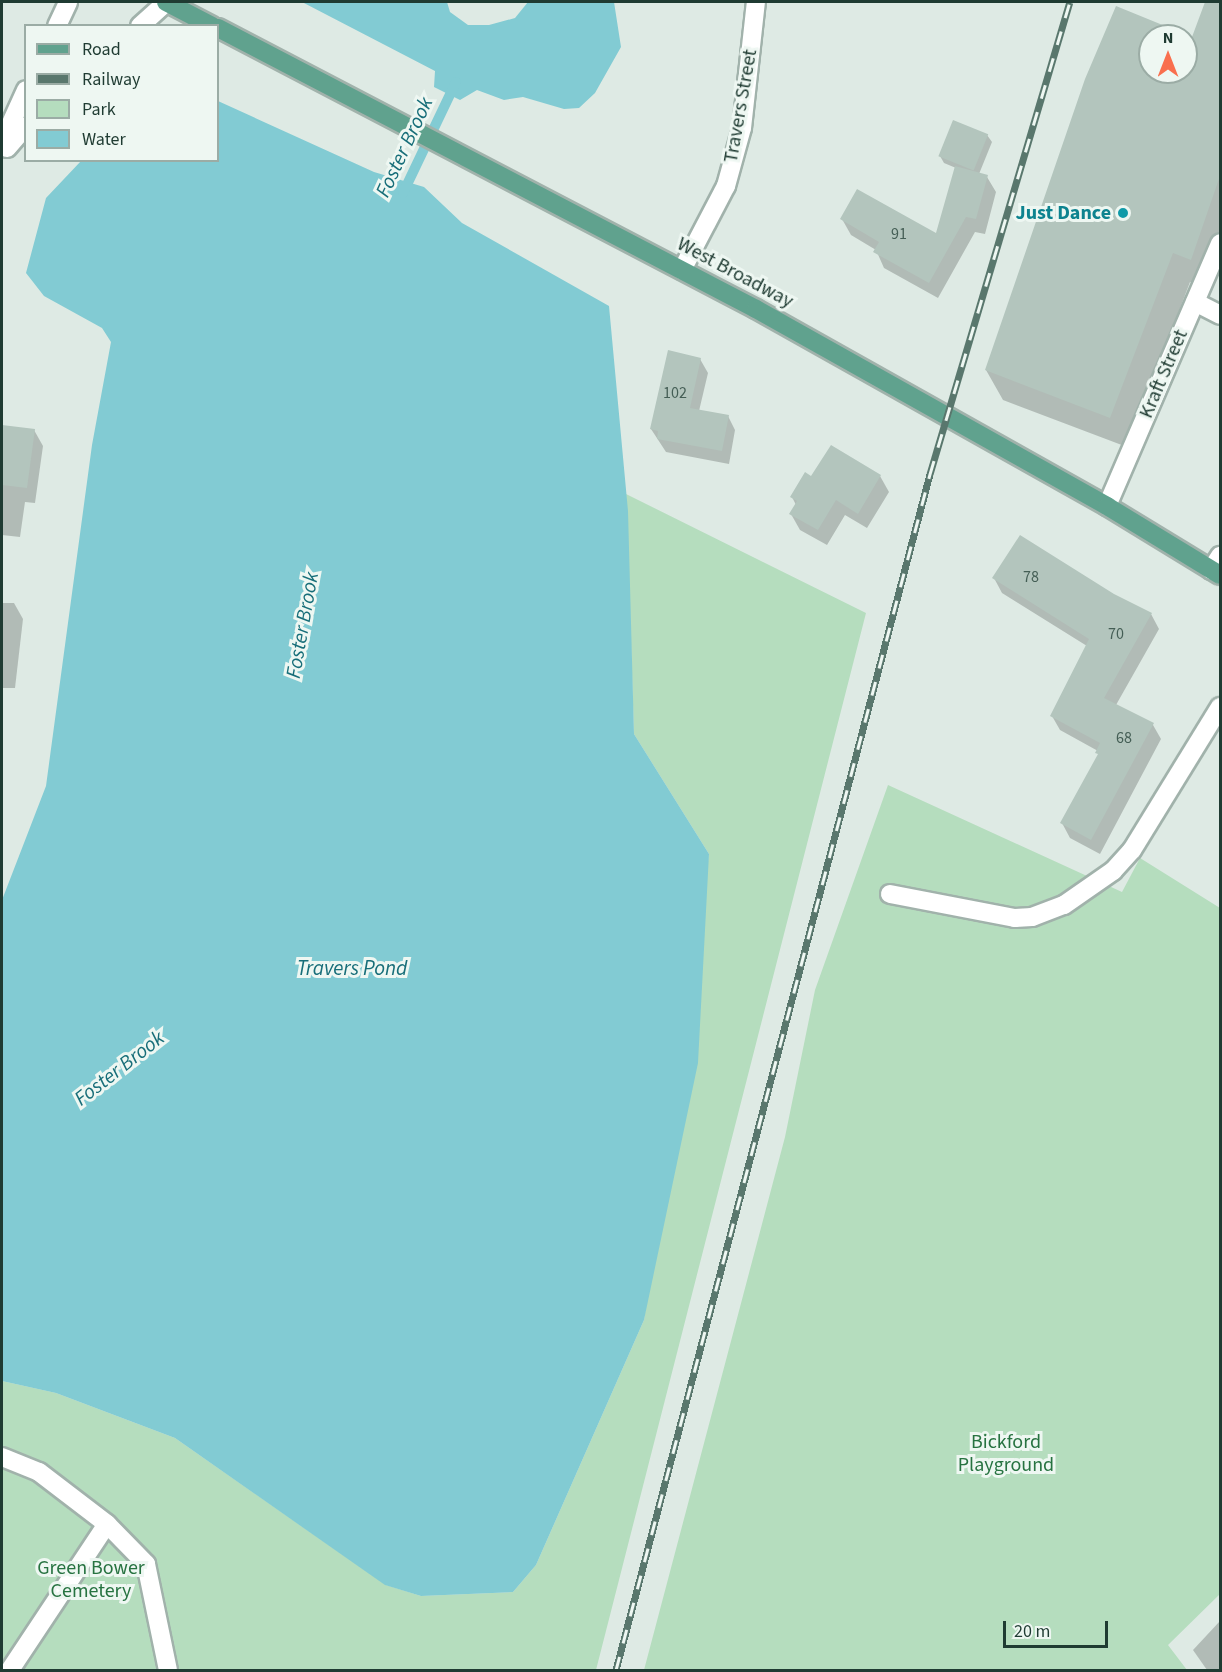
<!DOCTYPE html>
<html>
<head>
<meta charset="utf-8">
<style>
	body { margin:0 }
	#map { position:relative; width:1222px; height:1672px; overflow:hidden; background:#deeae4; font-family:"Source Sans 3",sans-serif }
	div>[style] { position:absolute }
	.green>* { inset:0; background:#b5ddbe }
	.water>* { inset:0; background:#82cbd3 }
	.shadow>* { inset:0; background:#0003 }
	.stream>* { height:10px; margin:-5px; padding:0 5px; transform-origin:5px; border-radius:5px; background:#82cbd3 }
	.building>* { inset:0; background:#b3c5bd; transform-origin:0 0 }
	.roads { filter:drop-shadow(2px 0 #a1b2ab) drop-shadow(-2px 0 #a1b2ab) drop-shadow(0 2px #a1b2ab) drop-shadow(0 -2px #a1b2ab) }
	.minor>* { height:18px; margin:-9px; padding:0 9px; transform-origin:9px; border-radius:9px; background:#fff }
	.major>* { height:18px; margin:-9px; padding:0 9px; transform-origin:9px; border-radius:9px; background:#60a28e }
	.rail>* { height:7px; margin-top:-3.5px; transform-origin:0; background:repeating-linear-gradient(90deg,#eef7f2 0 14px,#59776d 0 28px); box-sizing:border-box; border-block:2px solid #59776d }
	.dots>* { width:16px; height:16px; translate:-50% -50%; box-sizing:border-box; border:3px solid #eef7f2; border-radius:50% }
	span { translate:-50% -50%; white-space:nowrap; text-align:center; line-height:1.15; -webkit-text-stroke:6px #eef7f2; paint-order:stroke }
	.number-label { font-size:16px; color:#445e55 }
	.number-label span { -webkit-text-stroke-width:0 }
	.street-label { font-size:20px; color:#1f3b32 }
	.culture-label { font-size:20px; color:#0d838f; font-weight:700 }
	.right { translate:-100% -50%; text-align:right }
	.park-label { font-size:20px; color:#277341 }
	.water-label { font-size:21px; color:#176e79; font-style:italic }
	.frame { position:absolute; inset:0; border:3px solid #1f3b32; pointer-events:none }
	.legend { position:absolute; left:24px; top:24px; width:195px; height:138px; box-sizing:border-box; background:#eef7f2; border:2px solid #9baca5; margin:0; padding:8px 10px; list-style:none; font-size:18px; color:#1f3b32 }
	.legend li { display:flex; align-items:center; gap:12px; height:30px }
	.legend b { width:30px; border:2px solid #9baca5 }
	.north { position:absolute; left:1138px; top:24px; width:60px; height:60px; box-sizing:border-box; background:#eef7f2; border:2px solid #9baca5; border-radius:50%; rotate:0deg; font-size:16px; font-weight:700; line-height:24px; text-align:center; color:#1f3b32 }
	.north::after { content:''; display:block; margin:auto; width:21px; height:27px; background:#f96f4e; clip-path:polygon(50% 0,100% 100%,50% 72%,0 100%) }
	.scale { position:absolute; left:1003px; top:1621px; width:105px; height:27px; box-sizing:border-box; border:3px solid #1f3b32; border-top:0; padding-left:8px; font-size:18px; line-height:21px; white-space:nowrap; color:#1f3b32; -webkit-text-stroke:4px #eef7f2; paint-order:stroke }
</style>
</head>
<body>
<div id="map">
	<div class="green">
		<div style="clip-path:polygon(626px 494px,866px 613px,596px 1670px,2px 1670px,2px 1381px,56px 1393px,175px 1438px,386px 1585px,421px 1596px,513px 1592px,536px 1565px,644px 1320px,709px 854px,634px 734px)"></div>
		<div style="clip-path:polygon(888px 785px,1122px 892px,1140px 858px,1220px 908px,1220px 1594px,1168px 1645px,1187px 1670px,644px 1670px,785px 1137px,815px 990px)"></div>
	</div>
	<div class="water">
		<div style="clip-path:polygon(302px 2px,447px 2px,450px 12px,468px 25px,489px 25px,515px 18px,528px 2px,614px 2px,621px 47px,595px 93px,579px 108px,564px 109px,523px 97px,504px 100px,477px 90px,460px 100px,434px 87px,435px 71px)"></div>
		<div style="clip-path:polygon(218px 101px,374px 172px,424px 187px,462px 223px,609px 306px,628px 511px,634px 734px,709px 854px,698px 1063px,644px 1320px,536px 1565px,513px 1592px,421px 1596px,385px 1585px,175px 1438px,56px 1393px,2px 1381px,2px 900px,46px 786px,92px 445px,111px 342px,102px 328px,44px 296px,26px 273px,46px 198px,81px 161px,218px 160px)"></div>
	</div>
	<div class="shadow">
		<div style="clip-path:polygon(evenodd,1116px 8px,1193px 38px,1220px 23px,1220px 251px,1207px 289px,1190px 282px,1127px 447px,1003px 400px,986px 370px,1116px 8px,1150px 36px,1186px 36px,1186px 72px,1150px 72px,1150px 36px)"></div>
		<div style="clip-path:polygon(987px 135px,992px 142px,979px 174px,987px 177px,996px 192px,985px 234px,975px 232px,938px 298px,884px 268px,876px 250px,851px 235px,842px 219px,937px 236px,956px 168px,944px 163px,940px 156px)"></div>
		<div style="clip-path:polygon(700px 359px,708px 373px,699px 411px,728px 416px,735px 430px,729px 464px,666px 452px,651px 429px)"></div>
		<div style="clip-path:polygon(2px 426px,34px 430px,43px 446px,35px 503px,25px 502px,20px 537px,2px 535px)"></div>
		<div style="clip-path:polygon(880px 476px,889px 492px,867px 528px,845px 515px,827px 545px,800px 530px,791px 514px,796px 505px,792px 497px,812px 478px)"></div>
		<div style="clip-path:polygon(994px 578px,1113px 595px,1151px 614px,1159px 629px,1116px 705px,1153px 725px,1161px 739px,1100px 854px,1070px 838px,1062px 823px,1098px 756px,1098px 751px,1060px 730px,1052px 716px,1087px 646px,1002px 593px)"></div>
		<div style="clip-path:polygon(2px 603px,14px 603px,23px 619px,15px 688px,2px 688px)"></div>
		<div style="clip-path:polygon(1220px 1621px,1220px 1670px,1207px 1670px,1193px 1650px)"></div>
	</div>
	<div class="stream">
		<div style="left:403px;top:193px;width:123px;rotate:-64.5deg"></div>
	</div>
	<div class="building">
		<div style="clip-path:polygon(evenodd,1205px 2px,1221px 2px,1221px 173px,1191px 260px,1173px 253px,1110px 418px,985px 370px,1085px 79px,1116px 6px,1192px 37px,1205px 2px,1150px 36px,1186px 36px,1186px 72px,1150px 72px,1150px 36px)"></div>
		<div style="left:953px;top:120px;width:38px;height:39px;rotate:22deg"></div>
		<div style="clip-path:polygon(955px 166px,988px 175px,976px 219px,966px 217px,929px 283px,873px 252px,879px 242px,840px 219px,857px 189px,936px 233px)"></div>
		<div style="clip-path:polygon(668px 350px,701px 358px,690px 408px,729px 415px,722px 451px,657px 439px,658px 431px,650px 429px)"></div>
		<div style="clip-path:polygon(2px 425px,35px 429px,27px 488px,2px 485px)"></div>
		<div style="clip-path:polygon(831px 445px,881px 475px,858px 514px,836px 500px,818px 530px,789px 514px,797px 501px,790px 497px,805px 472px,811px 476px)"></div>
		<div style="clip-path:polygon(1020px 535px,1114px 594px,1152px 613px,1104px 698px,1154px 723px,1091px 840px,1060px 823px,1098px 754px,1095px 753px,1100px 743px,1050px 716px,1089px 639px,992px 578px)"></div>
	</div>
	<div class="roads">
		<div class="minor">
			<div style="left:57px;top:26px;width:26px;rotate:-65deg"></div>
			<div style="left:140px;top:26px;width:36px;rotate:-42deg"></div>
			<div style="left:2px;top:143px;width:58px;rotate:-65.6deg"></div>
			<div style="left:7px;top:148px;width:29px;rotate:-49deg"></div>
			<div style="left:682px;top:270px;width:95px;rotate:-62.4deg"></div>
			<div style="left:726px;top:186px;width:60px;rotate:-74.6deg"></div>
			<div style="left:742px;top:128px;width:127px;rotate:-83.7deg"></div>
			<div style="left:1195px;top:302px;width:28px;rotate:27deg"></div>
			<div style="left:1107px;top:506px;width:286px;rotate:-66.7deg"></div>
			<div style="left:1211px;top:570px;width:17px;rotate:-57deg"></div>
			<div style="left:890px;top:894px;width:127px;rotate:10.9deg"></div>
			<div style="left:1015px;top:918px;width:17px;rotate:-3deg"></div>
			<div style="left:1032px;top:917px;width:34px;rotate:-21deg"></div>
			<div style="left:1064px;top:905px;width:60px;rotate:-34.8deg"></div>
			<div style="left:1113px;top:871px;width:28px;rotate:-48deg"></div>
			<div style="left:1132px;top:850px;width:168px;rotate:-58.4deg"></div>
			<div style="left:2px;top:1457px;width:40px;rotate:22deg"></div>
			<div style="left:39px;top:1472px;width:86px;rotate:37.4deg"></div>
			<div style="left:10px;top:1670px;width:175px;rotate:-56.4deg"></div>
			<div style="left:107px;top:1524px;width:56px;rotate:45.7deg"></div>
			<div style="left:146px;top:1564px;width:108px;rotate:78.3deg"></div>
		</div>
		<div class="major">
			<div style="left:166px;top:2px;width:52px;rotate:27.6deg"></div>
			<div style="left:218px;top:28px;width:607px;rotate:27.58deg"></div>
			<div style="left:756px;top:309px;width:403px;rotate:29.3deg"></div>
			<div style="left:1107px;top:506px;width:132px;rotate:31.4deg"></div>
		</div>
	</div>
	<div class="rail">
		<div style="left:616px;top:1670px;width:1237px;rotate:-75.29deg"></div>
		<div style="left:930px;top:474px;width:492px;rotate:-73.5deg"></div>
	</div>
	<div class="dots">
		<div style="left:1123px;top:213px;background:#0f9aa8"></div>
	</div>
	<div class="number-label">
		<span style="left:899px;top:234px">91</span>
		<span style="left:675px;top:393px">102</span>
		<span style="left:1031px;top:577px">78</span>
		<span style="left:1116px;top:634px">70</span>
		<span style="left:1124px;top:738px">68</span>
	</div>
	<div class="street-label">
		<span style="left:741px;top:106px;rotate:-80deg">Travers Street</span>
		<span style="left:735px;top:273px;rotate:28deg">West Broadway</span>
		<span style="left:1164px;top:374px;rotate:-67deg">Kraft Street</span>
	</div>
	<div class="culture-label">
		<span class="right" style="left:1111px;top:213px">Just Dance</span>
	</div>
	<div class="park-label">
		<span style="left:1006px;top:1454px">Bickford<br>Playground</span>
		<span style="left:91px;top:1580px">Green Bower<br>Cemetery</span>
	</div>
	<div class="water-label">
		<span style="left:404px;top:147px;rotate:-65deg">Foster Brook</span>
		<span style="left:302px;top:625px;rotate:-80deg">Foster Brook</span>
		<span style="left:352px;top:968px">Travers Pond</span>
		<span style="left:119px;top:1068px;rotate:-38deg">Foster Brook</span>
	</div>
	<div class="frame"></div>
	<ul class="legend">
	<li><b style="height:8px;background:#60a28e"></b>Road</li>
	<li><b style="height:8px;background:#59776d"></b>Railway</li>
	<li><b style="height:16px;background:#b5ddbe"></b>Park</li>
	<li><b style="height:16px;background:#82cbd3"></b>Water</li>
	</ul>
	<div class="north">N</div>
	<div class="scale">20 m</div>
</div>
</body>
</html>
